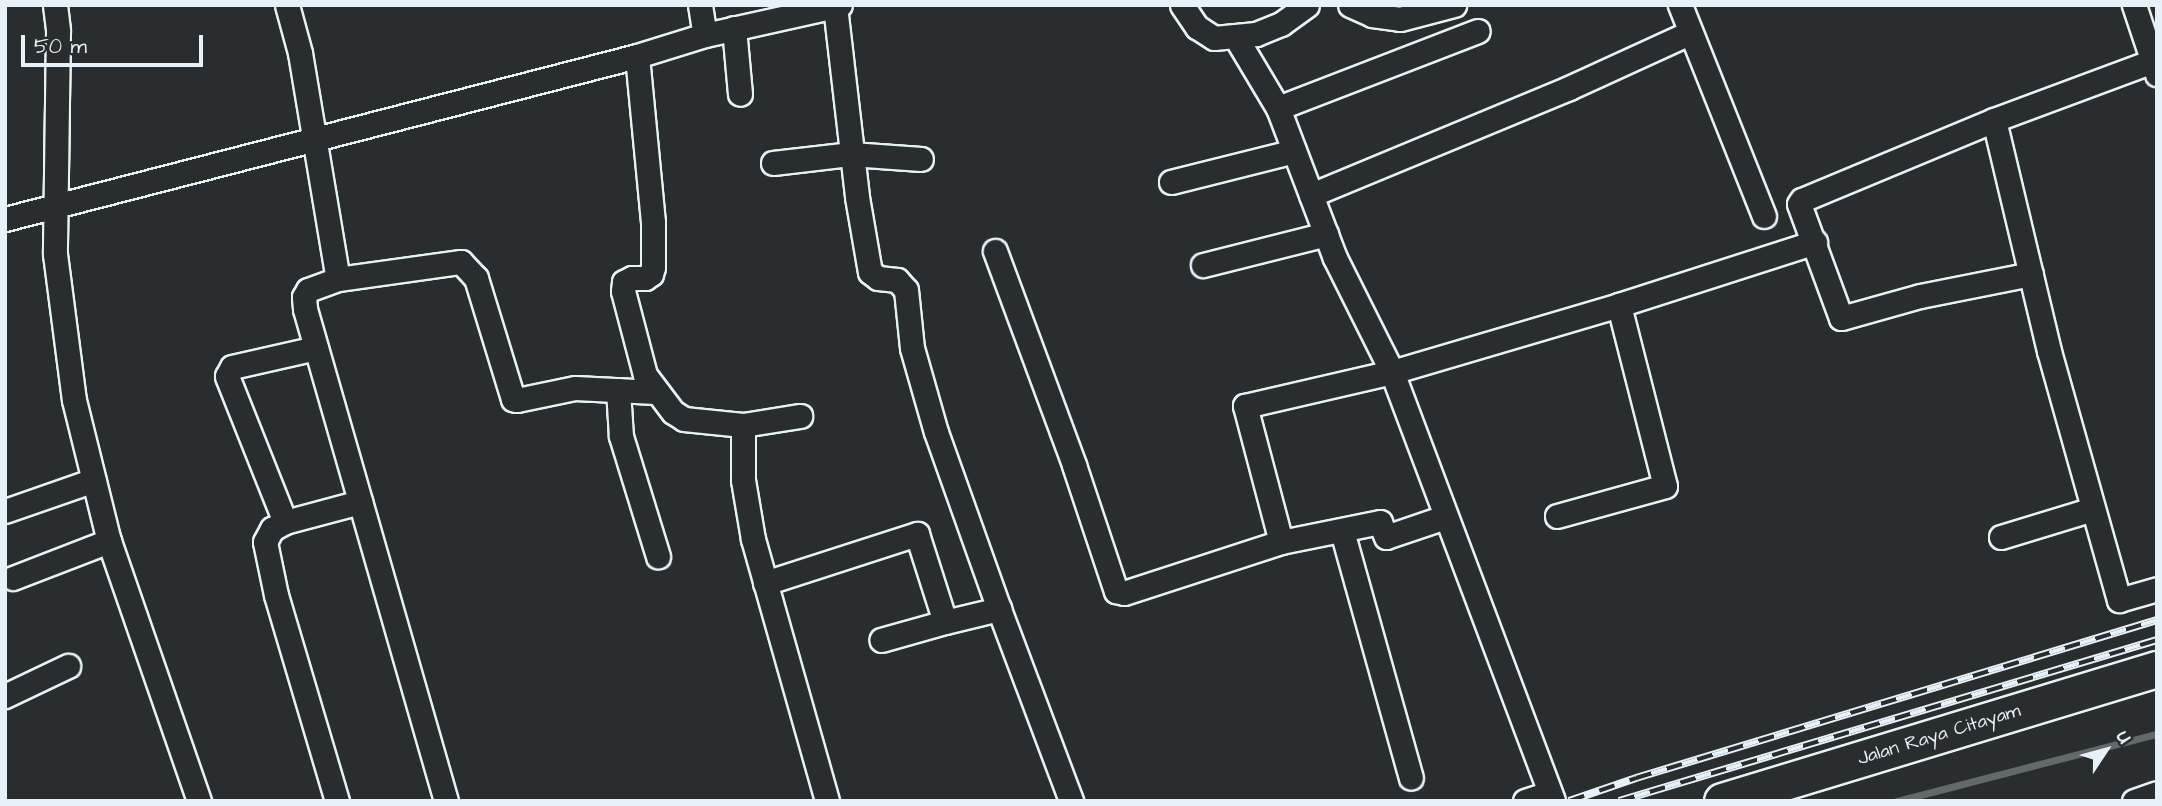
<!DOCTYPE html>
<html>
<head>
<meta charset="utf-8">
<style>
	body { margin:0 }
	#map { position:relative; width:2162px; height:806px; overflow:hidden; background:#2a2d2e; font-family:"Architects Daughter",sans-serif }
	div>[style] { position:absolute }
	.stream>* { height:7px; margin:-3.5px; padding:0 3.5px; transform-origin:3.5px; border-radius:3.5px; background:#63686b }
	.roads { filter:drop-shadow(2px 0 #e8f1f8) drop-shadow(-2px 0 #e8f1f8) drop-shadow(0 2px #e8f1f8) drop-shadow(0 -2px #e8f1f8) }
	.street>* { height:23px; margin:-11.5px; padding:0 11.5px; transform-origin:11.5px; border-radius:11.5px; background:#2a2d2e }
	.primary>* { height:35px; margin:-17.5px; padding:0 17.5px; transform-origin:17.5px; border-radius:17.5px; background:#2a2d2e }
	.rail>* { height:8px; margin-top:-4px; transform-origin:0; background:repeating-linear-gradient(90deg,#2a2d2e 0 16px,#e8f1f8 0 32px); box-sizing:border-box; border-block:2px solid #e8f1f8 }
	span { translate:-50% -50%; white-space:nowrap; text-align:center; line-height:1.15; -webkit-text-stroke:6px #2a2d2e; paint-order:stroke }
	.street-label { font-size:19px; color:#e8f1f8 }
	.frame { position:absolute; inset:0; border:7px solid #e8f1f8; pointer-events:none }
	.north { position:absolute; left:2071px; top:715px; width:70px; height:70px; -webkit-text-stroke:5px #2a2d2e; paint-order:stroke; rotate:54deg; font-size:19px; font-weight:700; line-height:28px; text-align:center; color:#e8f1f8 }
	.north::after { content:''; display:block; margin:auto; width:24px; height:32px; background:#e8f1f8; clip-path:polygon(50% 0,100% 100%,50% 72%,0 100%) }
	.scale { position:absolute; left:21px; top:35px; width:182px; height:32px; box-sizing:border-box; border:4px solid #e8f1f8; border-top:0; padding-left:9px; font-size:21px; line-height:24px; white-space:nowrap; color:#e8f1f8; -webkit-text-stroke:5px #2a2d2e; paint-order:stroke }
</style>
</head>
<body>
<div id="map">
	<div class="stream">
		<div style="left:1897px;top:801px;width:268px;rotate:-14.5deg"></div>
	</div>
	<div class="roads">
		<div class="street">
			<div style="left:55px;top:5px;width:26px;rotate:83deg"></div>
			<div style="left:58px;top:31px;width:223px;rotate:90.8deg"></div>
			<div style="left:55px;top:254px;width:147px;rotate:82.6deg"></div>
			<div style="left:74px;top:400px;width:145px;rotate:76.1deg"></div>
			<div style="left:109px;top:541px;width:275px;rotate:70.9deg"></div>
			<div style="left:287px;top:5px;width:50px;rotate:74.8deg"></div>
			<div style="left:300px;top:53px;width:229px;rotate:80.5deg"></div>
			<div style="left:338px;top:279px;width:32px;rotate:160deg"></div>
			<div style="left:308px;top:290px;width:8px;rotate:120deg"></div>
			<div style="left:304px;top:297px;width:12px;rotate:85deg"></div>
			<div style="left:305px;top:309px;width:512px;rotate:74.01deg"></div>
			<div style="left:700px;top:5px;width:30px;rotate:81deg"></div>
			<div style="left:1182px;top:5px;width:27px;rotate:56deg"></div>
			<div style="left:1197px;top:27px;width:20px;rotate:33deg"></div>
			<div style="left:1214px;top:38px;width:42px;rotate:-5.4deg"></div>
			<div style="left:1256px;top:34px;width:27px;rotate:-22deg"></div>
			<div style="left:1281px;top:24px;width:32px;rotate:-36deg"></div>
			<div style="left:1350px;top:5px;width:24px;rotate:24deg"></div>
			<div style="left:1372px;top:15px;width:28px;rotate:8deg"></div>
			<div style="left:1400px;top:19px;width:56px;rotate:-14.5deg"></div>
			<div style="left:1680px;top:5px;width:227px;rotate:68.3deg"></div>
			<div style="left:2134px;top:5px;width:73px;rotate:71.6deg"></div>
			<div style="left:835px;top:6px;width:192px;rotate:83.4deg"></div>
			<div style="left:857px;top:197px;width:76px;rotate:80.2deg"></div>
			<div style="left:870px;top:272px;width:10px;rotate:37deg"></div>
			<div style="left:878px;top:278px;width:19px;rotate:6deg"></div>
			<div style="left:897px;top:280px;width:13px;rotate:48deg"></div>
			<div style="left:906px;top:290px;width:58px;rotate:84.1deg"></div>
			<div style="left:912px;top:348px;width:87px;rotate:74.1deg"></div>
			<div style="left:936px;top:432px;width:188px;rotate:70.4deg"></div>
			<div style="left:734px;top:28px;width:66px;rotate:84.8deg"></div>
			<div style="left:1235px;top:36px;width:84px;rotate:59.2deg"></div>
			<div style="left:1278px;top:108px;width:160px;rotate:69.2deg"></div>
			<div style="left:1335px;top:258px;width:127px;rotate:63.4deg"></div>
			<div style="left:1392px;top:372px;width:458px;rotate:69.4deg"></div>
			<div style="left:637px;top:56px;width:167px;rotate:84.5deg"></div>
			<div style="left:653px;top:222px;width:45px;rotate:90deg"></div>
			<div style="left:653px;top:267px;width:7px;rotate:106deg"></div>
			<div style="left:651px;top:274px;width:7px;rotate:146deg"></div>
			<div style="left:645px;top:278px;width:13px;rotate:180deg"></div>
			<div style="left:632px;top:278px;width:9px;rotate:153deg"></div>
			<div style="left:624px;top:282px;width:9px;rotate:96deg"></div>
			<div style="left:623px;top:291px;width:87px;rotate:75.3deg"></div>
			<div style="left:645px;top:375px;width:46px;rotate:52.9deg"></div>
			<div style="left:673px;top:412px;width:13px;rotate:32deg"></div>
			<div style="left:684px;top:419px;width:59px;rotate:5.8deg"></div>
			<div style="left:743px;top:425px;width:58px;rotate:-9deg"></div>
			<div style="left:1278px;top:108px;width:214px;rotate:-21.1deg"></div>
			<div style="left:1994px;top:120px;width:237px;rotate:76.6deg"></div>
			<div style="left:2049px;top:351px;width:259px;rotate:74.3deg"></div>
			<div style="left:2119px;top:600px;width:40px;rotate:-16deg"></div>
			<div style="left:773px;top:163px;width:79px;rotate:-6.6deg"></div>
			<div style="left:851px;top:154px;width:70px;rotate:4.1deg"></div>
			<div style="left:1171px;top:182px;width:127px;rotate:-14.1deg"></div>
			<div style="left:1311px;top:195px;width:279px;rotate:-22.5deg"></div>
			<div style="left:1569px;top:88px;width:132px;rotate:-24.6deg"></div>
			<div style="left:5px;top:219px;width:653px;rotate:-14.46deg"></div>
			<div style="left:637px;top:56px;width:71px;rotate:-17.2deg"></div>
			<div style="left:705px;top:35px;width:138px;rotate:-12.5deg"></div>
			<div style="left:995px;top:251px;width:228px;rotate:69.7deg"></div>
			<div style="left:1074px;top:465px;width:133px;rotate:71.6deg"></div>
			<div style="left:1116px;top:591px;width:8px;rotate:14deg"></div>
			<div style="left:1124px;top:593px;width:165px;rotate:-18deg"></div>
			<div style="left:1203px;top:265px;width:127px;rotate:-14.1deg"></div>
			<div style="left:2031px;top:274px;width:113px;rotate:168.8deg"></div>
			<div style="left:1920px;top:296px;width:82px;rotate:164.4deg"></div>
			<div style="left:1841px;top:318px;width:121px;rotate:-110.2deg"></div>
			<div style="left:1799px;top:204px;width:5px;rotate:-53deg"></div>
			<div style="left:1802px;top:200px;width:208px;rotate:-22.6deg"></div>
			<div style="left:1994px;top:120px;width:170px;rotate:-20.4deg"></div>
			<div style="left:338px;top:279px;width:124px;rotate:-7.9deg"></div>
			<div style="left:461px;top:262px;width:22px;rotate:47deg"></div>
			<div style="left:476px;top:278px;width:127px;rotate:73deg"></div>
			<div style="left:513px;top:399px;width:4px;rotate:14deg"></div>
			<div style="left:517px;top:400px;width:59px;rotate:-11.7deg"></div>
			<div style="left:575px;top:388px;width:80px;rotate:2.9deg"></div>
			<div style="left:618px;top:390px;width:46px;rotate:86.3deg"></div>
			<div style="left:621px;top:436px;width:126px;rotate:72.9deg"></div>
			<div style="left:743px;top:425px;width:55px;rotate:90deg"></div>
			<div style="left:743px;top:480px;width:60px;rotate:80.4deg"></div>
			<div style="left:753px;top:539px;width:272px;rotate:74.2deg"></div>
			<div style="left:5px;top:511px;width:94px;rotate:-19.2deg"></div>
			<div style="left:1557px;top:516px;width:112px;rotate:-15.5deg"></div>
			<div style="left:1665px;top:486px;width:187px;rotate:-104.3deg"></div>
			<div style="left:1445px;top:517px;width:62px;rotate:161.3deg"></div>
			<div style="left:1386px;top:537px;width:16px;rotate:-112deg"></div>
			<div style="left:1380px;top:522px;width:101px;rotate:168.6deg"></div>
			<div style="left:1281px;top:542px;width:141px;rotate:-104.8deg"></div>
			<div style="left:1245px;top:406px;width:151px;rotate:-13deg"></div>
			<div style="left:1392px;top:372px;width:237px;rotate:-16.4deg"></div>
			<div style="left:1619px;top:305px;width:206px;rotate:-17.8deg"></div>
			<div style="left:285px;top:522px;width:157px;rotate:-111.7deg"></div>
			<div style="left:227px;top:376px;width:10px;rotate:-61deg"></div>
			<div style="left:232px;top:367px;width:86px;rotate:-12.7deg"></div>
			<div style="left:1342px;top:531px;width:256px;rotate:74.4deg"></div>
			<div style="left:2001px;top:537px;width:96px;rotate:-16.9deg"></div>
			<div style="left:13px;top:578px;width:103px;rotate:-21.1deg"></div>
			<div style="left:765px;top:583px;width:160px;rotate:-17.9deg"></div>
			<div style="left:917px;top:534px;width:92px;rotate:72.3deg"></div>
			<div style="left:945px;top:622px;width:66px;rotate:164.3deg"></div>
			<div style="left:945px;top:622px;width:56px;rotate:-13.5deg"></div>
			<div style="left:999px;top:609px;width:205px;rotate:69.4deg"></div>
			<div style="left:5px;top:696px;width:70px;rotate:-25.5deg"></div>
			<div style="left:337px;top:801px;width:215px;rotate:-106.5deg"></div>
			<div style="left:276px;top:595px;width:54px;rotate:-101.7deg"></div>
			<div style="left:265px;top:542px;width:15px;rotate:-62deg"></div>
			<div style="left:272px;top:529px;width:15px;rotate:-28deg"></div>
			<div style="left:285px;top:522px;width:78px;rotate:-14.9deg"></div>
			<div style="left:1525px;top:801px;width:26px;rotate:-18deg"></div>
			<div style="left:2134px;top:801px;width:24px;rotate:-19deg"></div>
		</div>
		<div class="primary">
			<div style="left:1722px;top:801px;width:455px;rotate:-16.9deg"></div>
		</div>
	</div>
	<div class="rail">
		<div style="left:1569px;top:801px;width:71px;rotate:-18.9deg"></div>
		<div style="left:1636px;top:778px;width:544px;rotate:-16.87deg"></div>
		<div style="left:1619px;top:801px;width:562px;rotate:-16.66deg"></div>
	</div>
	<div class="street-label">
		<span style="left:1939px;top:735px;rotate:-17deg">Jalan Raya Citayam</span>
	</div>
	<div class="frame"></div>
	<div class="north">U</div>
	<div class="scale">50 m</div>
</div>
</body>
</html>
